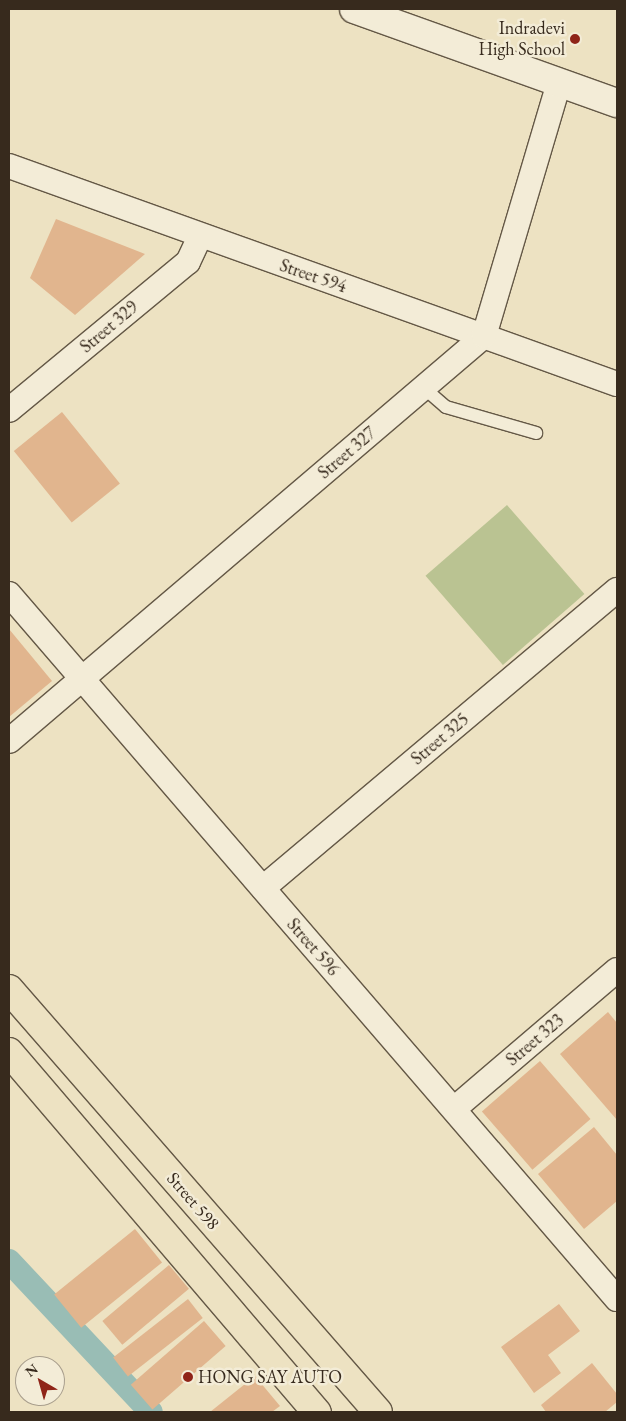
<!DOCTYPE html>
<html>
<head>
<meta charset="utf-8">
<style>
	body { margin:0 }
	#map { position:relative; width:626px; height:1421px; overflow:hidden; background:#ede2c2; font-family:"EB Garamond",serif }
	div>[style] { position:absolute }
	.green>* { inset:0; background:#bac392; transform-origin:0 0 }
	.canal>* { height:24px; margin:-12px; padding:0 12px; transform-origin:12px; border-radius:12px; background:#99bdb5 }
	.building>* { inset:0; background:#e1b58e; transform-origin:0 0 }
	.roads { filter:drop-shadow(1px 0 #645846) drop-shadow(-1px 0 #645846) drop-shadow(0 1px #645846) drop-shadow(0 -1px #645846) }
	.service>* { height:12px; margin:-6px; padding:0 6px; transform-origin:6px; border-radius:6px; background:#f3ecd7 }
	.minor>* { height:24px; margin:-12px; padding:0 12px; transform-origin:12px; border-radius:12px; background:#f3ecd7 }
	.tertiary>* { height:28px; margin:-14px; padding:0 14px; transform-origin:14px; border-radius:14px; background:#f3ecd7 }
	.primary>* { height:28px; margin:-14px; padding:0 14px; transform-origin:14px; border-radius:14px; background:#ede2c2 }
	.dots>* { width:14px; height:14px; translate:-50% -50%; box-sizing:border-box; border:2px solid #f3ecd7; border-radius:50% }
	span { translate:-50% -50%; white-space:nowrap; text-align:center; line-height:1.15; -webkit-text-stroke:5px #f3ecd7; paint-order:stroke }
	.poi-label { font-size:18px; color:#372a1d }
	.right { translate:-100% -50%; text-align:right }
	.left { translate:0 -50%; text-align:left }
	.street-label { font-size:18px; color:#372a1d }
	.frame { position:absolute; inset:0; border:10px solid #372a1d; pointer-events:none }
	.north { position:absolute; left:15px; top:1356px; width:50px; height:50px; box-sizing:border-box; background:#f3ecd7; border:1px solid #a89e8d; border-radius:50%; rotate:322deg; font-size:14px; font-weight:700; line-height:20px; text-align:center; color:#372a1d }
	.north::after { content:''; display:block; margin:auto; width:18px; height:22px; background:#8f2418; clip-path:polygon(50% 0,100% 100%,50% 72%,0 100%) }
</style>
</head>
<body>
<div id="map">
	<div class="green">
		<div style="left:507px;top:505px;width:118px;height:108px;rotate:49deg"></div>
	</div>
	<div class="canal">
		<div style="left:9px;top:1261px;width:207px;rotate:46.8deg"></div>
	</div>
	<div class="building">
		<div style="clip-path:polygon(56px 219px,145px 254px,75px 315px,30px 278px)"></div>
		<div style="left:62px;top:412px;width:92px;height:62px;rotate:51deg"></div>
		<div style="clip-path:polygon(9px 629px,52px 681px,9px 717px)"></div>
		<div style="clip-path:polygon(608px 1012px,617px 1023px,617px 1120px,560px 1054px)"></div>
		<div style="left:540px;top:1061px;width:77px;height:77px;rotate:49deg"></div>
		<div style="clip-path:polygon(594px 1127px,617px 1155px,617px 1201px,584px 1229px,538px 1174px)"></div>
		<div style="left:135px;top:1229px;width:43px;height:104px;rotate:51deg"></div>
		<div style="left:169px;top:1265px;width:31px;height:87px;rotate:50deg"></div>
		<div style="left:188px;top:1299px;width:24px;height:95px;rotate:52deg"></div>
		<div style="clip-path:polygon(559px 1304px,580px 1331px,548px 1355px,561px 1373px,534px 1393px,501px 1347px)"></div>
		<div style="left:204px;top:1321px;width:33px;height:97px;rotate:49deg"></div>
		<div style="clip-path:polygon(592px 1363px,617px 1394px,617px 1402px,605px 1412px,546px 1412px,541px 1405px)"></div>
		<div style="clip-path:polygon(255px 1376px,280px 1406px,272px 1412px,210px 1412px)"></div>
	</div>
	<div class="roads">
		<div class="service">
			<div style="left:424px;top:388px;width:29px;rotate:41deg"></div>
			<div style="left:446px;top:407px;width:94px;rotate:16.1deg"></div>
		</div>
		<div class="minor">
			<div style="left:9px;top:166px;width:646px;rotate:19.73deg"></div>
			<div style="left:9px;top:410px;width:232px;rotate:-39.6deg"></div>
			<div style="left:188px;top:262px;width:29px;rotate:-65deg"></div>
			<div style="left:9px;top:594px;width:931px;rotate:49.23deg"></div>
			<div style="left:9px;top:741px;width:624px;rotate:-40.45deg"></div>
			<div style="left:484px;top:336px;width:264px;rotate:-73.5deg"></div>
			<div style="left:263px;top:888px;width:463px;rotate:-40.1deg"></div>
			<div style="left:454px;top:1109px;width:214px;rotate:-40.5deg"></div>
		</div>
		<div class="tertiary">
			<div style="left:354px;top:9px;width:279px;rotate:19.7deg"></div>
		</div>
		<div class="primary">
			<div style="left:9px;top:989px;width:561px;rotate:48.9deg"></div>
			<div style="left:9px;top:1052px;width:474px;rotate:49.5deg"></div>
		</div>
	</div>
	<div class="dots">
		<div style="left:575px;top:39px;background:#8f2418"></div>
		<div style="left:188px;top:1377px;background:#8f2418"></div>
	</div>
	<div class="poi-label">
		<span class="right" style="left:565px;top:39px">Indradevi<br>High School</span>
		<span class="left" style="left:198px;top:1377px">HONG SAY AUTO</span>
	</div>
	<div class="street-label">
		<span style="left:313px;top:276px;rotate:19deg">Street 594</span>
		<span style="left:109px;top:327px;rotate:-40deg">Street 329</span>
		<span style="left:347px;top:453px;rotate:-40deg">Street 327</span>
		<span style="left:440px;top:739px;rotate:-40deg">Street 325</span>
		<span style="left:313px;top:947px;rotate:49deg">Street 596</span>
		<span style="left:535px;top:1040px;rotate:-40deg">Street 323</span>
		<span style="left:193px;top:1201px;rotate:49deg">Street 598</span>
	</div>
	<div class="frame"></div>
	<div class="north">N</div>
</div>
</body>
</html>
